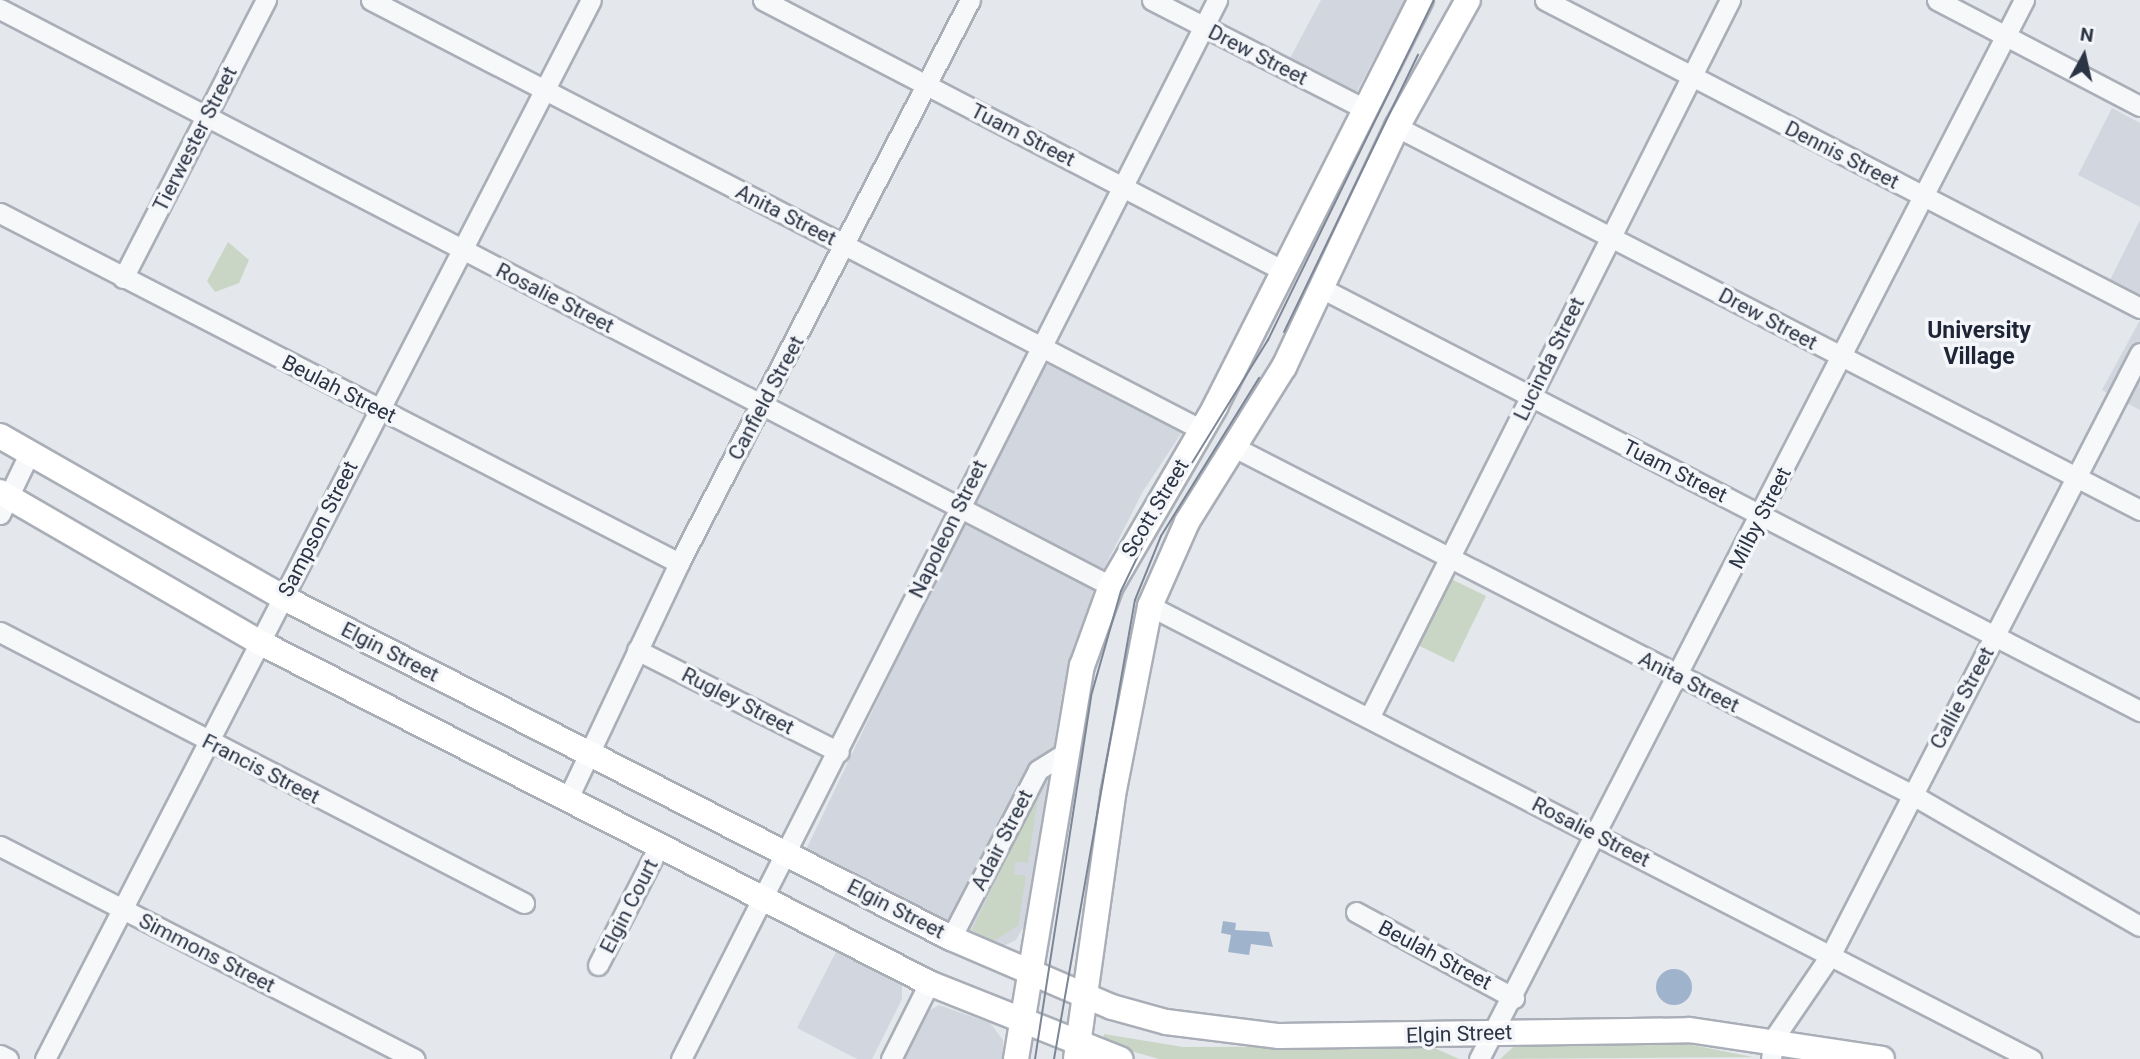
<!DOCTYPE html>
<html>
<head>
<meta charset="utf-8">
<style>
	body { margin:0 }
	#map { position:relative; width:2140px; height:1059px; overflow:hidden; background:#e4e7ec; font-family:Roboto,sans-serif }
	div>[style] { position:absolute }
	.built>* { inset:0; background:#d2d6de }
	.green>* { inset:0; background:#c9d6c5; transform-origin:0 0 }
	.water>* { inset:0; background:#9fb4cc }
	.round { border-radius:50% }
	.roads { filter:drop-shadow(2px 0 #a9aeb7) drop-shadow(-2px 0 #a9aeb7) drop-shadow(0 2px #a9aeb7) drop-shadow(0 -2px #a9aeb7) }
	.minor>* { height:19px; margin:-9.5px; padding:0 9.5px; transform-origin:9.5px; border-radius:9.5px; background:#f7f8fa }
	.major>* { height:24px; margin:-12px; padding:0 12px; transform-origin:12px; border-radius:12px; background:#fff }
	.tram>* { height:2px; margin:-1px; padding:0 1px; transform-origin:1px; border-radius:1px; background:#7d8696 }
	span { translate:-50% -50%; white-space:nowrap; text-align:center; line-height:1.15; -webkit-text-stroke:7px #f4f6f9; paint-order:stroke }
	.street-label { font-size:21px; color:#2b3445 }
	.neighbourhood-label { font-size:23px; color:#1d2536; font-weight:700 }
	.north { position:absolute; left:2049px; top:21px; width:70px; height:70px; -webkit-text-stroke:5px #f4f6f9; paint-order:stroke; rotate:8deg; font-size:19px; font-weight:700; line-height:28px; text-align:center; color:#2b3445 }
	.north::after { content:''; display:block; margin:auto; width:24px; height:32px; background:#2b3445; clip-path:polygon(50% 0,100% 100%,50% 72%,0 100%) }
</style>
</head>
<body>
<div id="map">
	<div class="built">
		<div style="clip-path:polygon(1321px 0,1405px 0,1346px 112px,1280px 77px)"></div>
		<div style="clip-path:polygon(2112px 108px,2140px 123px,2140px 207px,2078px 175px)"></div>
		<div style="clip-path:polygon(2140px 220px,2140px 297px,2109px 282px)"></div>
		<div style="clip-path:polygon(2140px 320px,2140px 410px,2102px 390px)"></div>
		<div style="clip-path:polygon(1041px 359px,1182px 432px,1142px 493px,1094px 588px,1063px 690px,1025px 924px,1016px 940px,997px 949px,805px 852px)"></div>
		<div style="clip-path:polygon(839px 946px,902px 984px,902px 999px,872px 1059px,857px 1059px,797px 1028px)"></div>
		<div style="clip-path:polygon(939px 1005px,990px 1023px,1003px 1040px,1003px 1059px,903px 1059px,928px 1011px)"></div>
	</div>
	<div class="green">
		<div style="clip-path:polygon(228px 242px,249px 260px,239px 283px,215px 292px,207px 281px)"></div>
		<div style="left:1451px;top:579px;width:39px;height:74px;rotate:26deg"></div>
		<div style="clip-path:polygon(1039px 790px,1028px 863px,1015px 862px,1014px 874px,1026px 876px,1018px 926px,993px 941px,972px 930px)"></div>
		<div style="clip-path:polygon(1104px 1034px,1183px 1047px,1430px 1046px,1459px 1059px,1159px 1059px,1103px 1043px)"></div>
		<div style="clip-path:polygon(1636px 1034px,1753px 1057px,1500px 1059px,1520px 1041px)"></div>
	</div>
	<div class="water">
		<div style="clip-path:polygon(1223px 921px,1236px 923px,1235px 930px,1269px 932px,1273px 947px,1251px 944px,1249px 955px,1228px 952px,1231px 935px,1221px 933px)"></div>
		<div class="round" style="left:1656px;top:969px;width:36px;height:36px"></div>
	</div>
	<div class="roads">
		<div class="minor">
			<div style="left:371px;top:0;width:936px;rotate:27.36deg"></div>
			<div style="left:763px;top:0;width:587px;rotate:27.48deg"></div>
			<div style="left:1152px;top:0;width:239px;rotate:27.1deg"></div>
			<div style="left:1545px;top:0;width:670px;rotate:27.37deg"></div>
			<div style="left:1937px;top:0;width:229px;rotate:27.6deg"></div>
			<div style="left:0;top:9px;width:1252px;rotate:27.45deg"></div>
			<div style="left:1397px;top:127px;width:836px;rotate:27.27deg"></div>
			<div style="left:0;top:213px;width:764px;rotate:27.27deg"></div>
			<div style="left:123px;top:278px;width:313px;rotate:-62.8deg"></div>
			<div style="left:1323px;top:289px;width:920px;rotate:27.32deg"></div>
			<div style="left:1234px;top:447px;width:761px;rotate:27.14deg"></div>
			<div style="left:1911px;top:794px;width:264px;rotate:30deg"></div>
			<div style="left:0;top:514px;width:67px;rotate:-64.2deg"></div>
			<div style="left:1150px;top:606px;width:991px;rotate:27.21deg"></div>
			<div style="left:0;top:632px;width:590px;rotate:27.35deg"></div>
			<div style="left:637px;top:650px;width:226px;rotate:26.8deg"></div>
			<div style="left:1369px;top:718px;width:804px;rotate:-63.31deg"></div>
			<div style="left:568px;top:798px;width:260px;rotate:-64.7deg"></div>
			<div style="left:679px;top:563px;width:634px;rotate:-62.67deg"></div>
			<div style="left:0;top:846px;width:466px;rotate:27.2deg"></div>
			<div style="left:1356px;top:912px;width:180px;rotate:28.6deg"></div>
			<div style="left:951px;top:938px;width:189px;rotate:-62.6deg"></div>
			<div style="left:1038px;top:770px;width:32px;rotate:-32deg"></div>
			<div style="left:598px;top:965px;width:134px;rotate:-62.9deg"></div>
			<div style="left:0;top:1055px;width:9px;rotate:27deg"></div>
			<div style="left:45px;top:1059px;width:1191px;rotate:-62.73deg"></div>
			<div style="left:681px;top:1059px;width:1187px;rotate:-63.15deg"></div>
			<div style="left:891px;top:1059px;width:85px;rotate:-63.4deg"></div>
			<div style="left:1479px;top:1059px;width:1191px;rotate:-62.77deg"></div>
			<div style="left:1771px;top:1059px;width:21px;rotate:-82deg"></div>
			<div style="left:1774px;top:1038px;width:99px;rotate:-55.7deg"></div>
			<div style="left:1830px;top:956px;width:678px;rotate:-62.79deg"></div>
		</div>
		<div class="major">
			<div style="left:0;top:436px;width:325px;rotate:29.7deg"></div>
			<div style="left:282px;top:597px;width:751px;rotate:27.01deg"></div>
			<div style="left:951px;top:938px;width:175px;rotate:23.2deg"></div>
			<div style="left:1112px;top:1007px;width:56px;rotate:15.5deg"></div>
			<div style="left:1166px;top:1022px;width:114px;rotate:7.1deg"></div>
			<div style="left:1279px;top:1036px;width:410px;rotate:-0.8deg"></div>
			<div style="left:1689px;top:1030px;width:195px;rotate:8.5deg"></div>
			<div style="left:0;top:492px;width:299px;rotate:30.1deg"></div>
			<div style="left:259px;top:642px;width:752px;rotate:26.97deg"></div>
			<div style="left:929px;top:983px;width:206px;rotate:21.7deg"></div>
			<div style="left:1016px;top:1059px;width:399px;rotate:-80.5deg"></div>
			<div style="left:1082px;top:666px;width:85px;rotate:-70.1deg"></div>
			<div style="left:1111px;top:586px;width:207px;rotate:-59.8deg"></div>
			<div style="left:1215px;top:407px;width:456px;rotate:-63.2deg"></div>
			<div style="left:1076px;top:1059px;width:267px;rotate:-82deg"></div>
			<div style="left:1113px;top:795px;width:193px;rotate:-78.9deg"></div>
			<div style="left:1150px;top:606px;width:92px;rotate:-66.2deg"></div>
			<div style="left:1187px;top:522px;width:183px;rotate:-58deg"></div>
			<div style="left:1284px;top:367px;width:265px;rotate:-64.8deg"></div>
			<div style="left:1397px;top:127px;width:145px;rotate:-60.8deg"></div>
		</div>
	</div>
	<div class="tram">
		<div style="left:1284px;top:332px;width:308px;rotate:-64.2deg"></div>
		<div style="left:1035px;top:1059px;width:367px;rotate:-81.2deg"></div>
		<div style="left:1091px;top:696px;width:109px;rotate:-74.1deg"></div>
		<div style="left:1121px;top:591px;width:67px;rotate:-64.2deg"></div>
		<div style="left:1150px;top:531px;width:225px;rotate:-58.3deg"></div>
		<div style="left:1268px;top:340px;width:378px;rotate:-64deg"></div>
		<div style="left:1054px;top:1059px;width:466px;rotate:-80deg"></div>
		<div style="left:1135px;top:600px;width:69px;rotate:-67.9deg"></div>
		<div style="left:1161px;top:536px;width:186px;rotate:-58.2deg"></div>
	</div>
	<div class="street-label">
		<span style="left:1258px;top:55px;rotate:27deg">Drew Street</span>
		<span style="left:1023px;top:135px;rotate:27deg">Tuam Street</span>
		<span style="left:195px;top:139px;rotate:-63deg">Tierwester Street</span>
		<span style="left:1842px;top:155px;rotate:27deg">Dennis Street</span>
		<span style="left:786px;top:215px;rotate:27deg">Anita Street</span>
		<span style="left:555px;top:298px;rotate:27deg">Rosalie Street</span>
		<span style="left:1768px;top:319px;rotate:28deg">Drew Street</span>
		<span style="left:1549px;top:359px;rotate:-64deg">Lucinda Street</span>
		<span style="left:339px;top:389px;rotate:27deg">Beulah Street</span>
		<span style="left:766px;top:398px;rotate:-62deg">Canfield Street</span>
		<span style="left:1675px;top:471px;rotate:27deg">Tuam Street</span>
		<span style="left:1155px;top:508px;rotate:-59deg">Scott Street</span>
		<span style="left:1760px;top:518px;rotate:-63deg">Milby Street</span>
		<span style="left:318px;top:529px;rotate:-63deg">Sampson Street</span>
		<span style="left:948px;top:529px;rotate:-64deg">Napoleon Street</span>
		<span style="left:390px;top:652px;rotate:27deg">Elgin Street</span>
		<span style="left:1689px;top:682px;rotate:27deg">Anita Street</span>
		<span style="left:1962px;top:698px;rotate:-62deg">Callie Street</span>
		<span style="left:738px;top:701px;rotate:27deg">Rugley Street</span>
		<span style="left:261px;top:769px;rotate:27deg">Francis Street</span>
		<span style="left:1591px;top:832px;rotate:27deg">Rosalie Street</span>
		<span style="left:1002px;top:840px;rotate:-63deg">Adair Street</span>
		<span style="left:629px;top:906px;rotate:-63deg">Elgin Court</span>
		<span style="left:896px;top:909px;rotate:27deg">Elgin Street</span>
		<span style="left:207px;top:953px;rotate:27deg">Simmons Street</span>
		<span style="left:1435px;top:955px;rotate:28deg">Beulah Street</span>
		<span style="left:1459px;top:1034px;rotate:-2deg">Elgin Street</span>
	</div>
	<div class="neighbourhood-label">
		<span style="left:1979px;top:344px">University<br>Village</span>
	</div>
	<div class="north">N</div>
</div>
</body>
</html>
